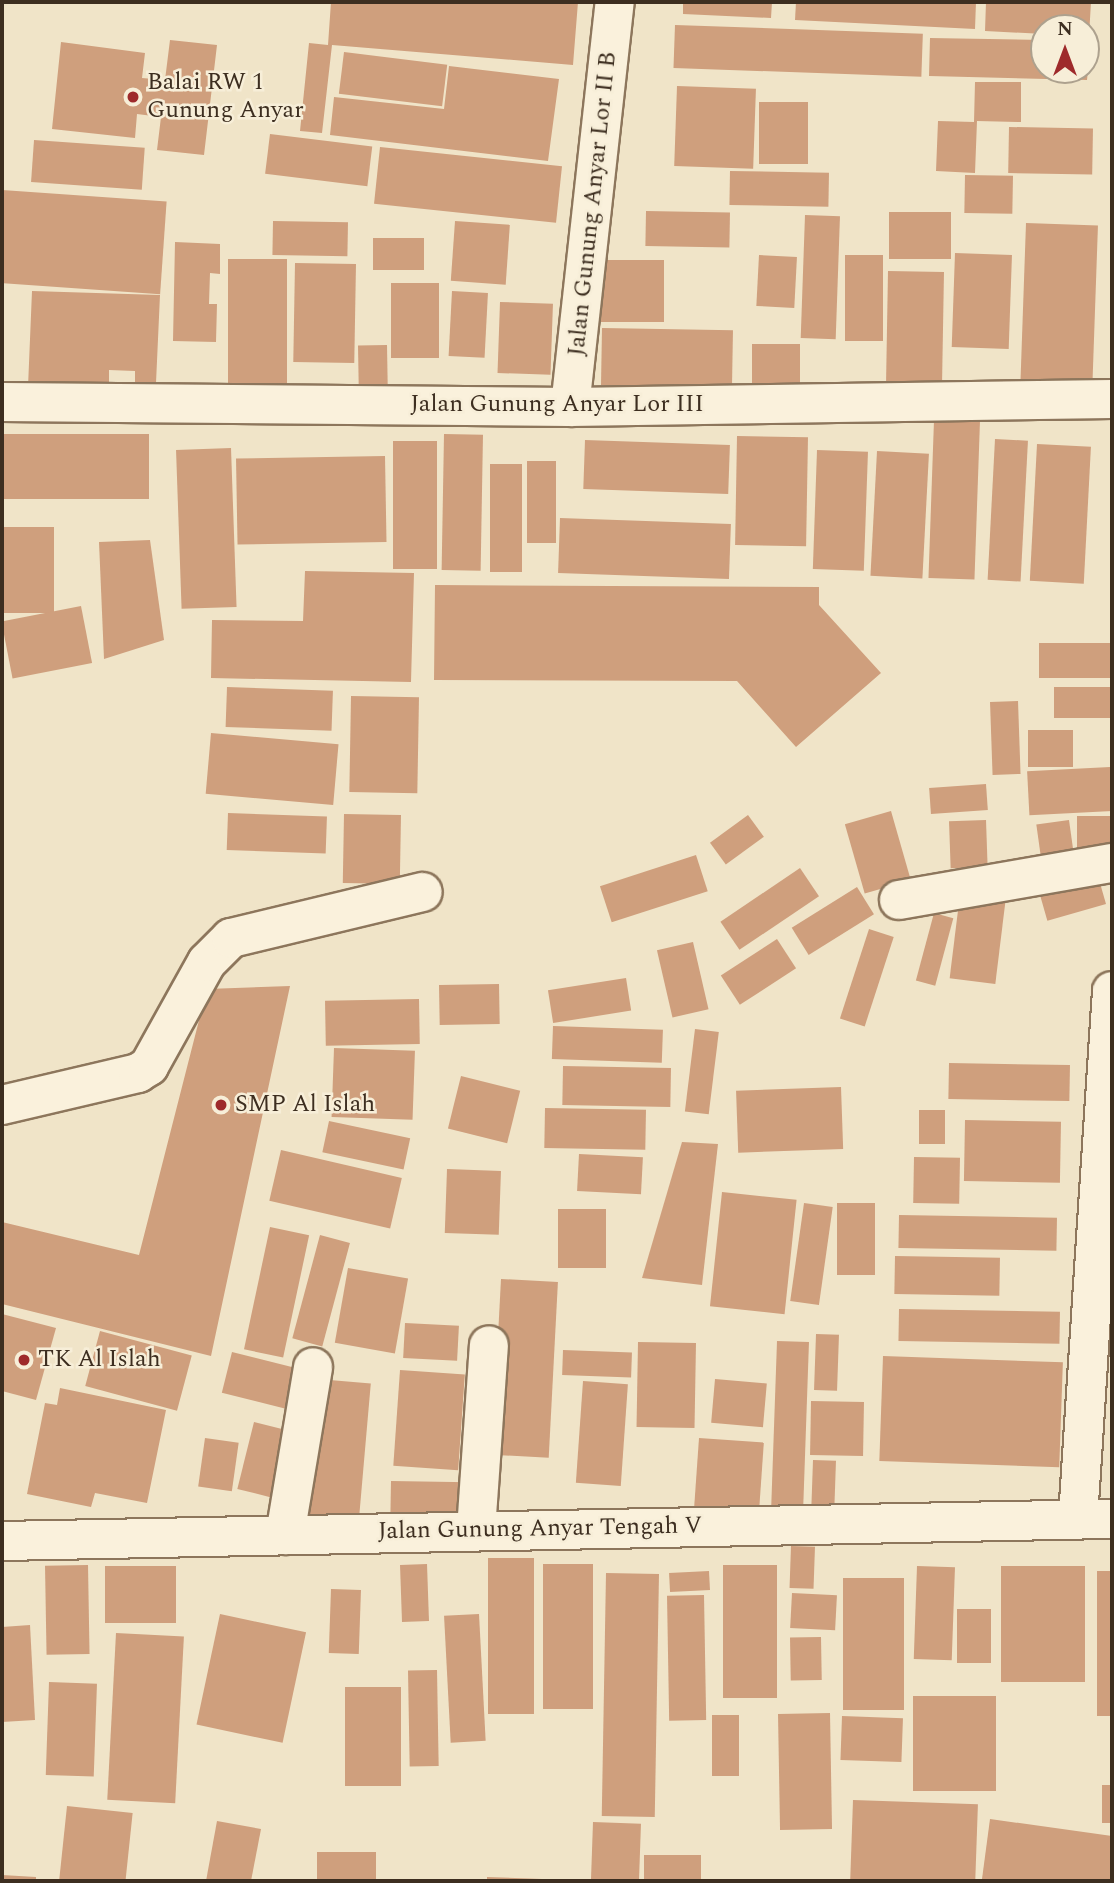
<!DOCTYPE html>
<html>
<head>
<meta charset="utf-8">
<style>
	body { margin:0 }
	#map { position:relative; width:1114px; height:1883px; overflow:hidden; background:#f0e4c8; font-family:Spectral,serif }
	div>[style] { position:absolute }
	.building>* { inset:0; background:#cf9f7d; transform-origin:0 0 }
	.roads { filter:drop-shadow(2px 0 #8d765c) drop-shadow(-2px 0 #8d765c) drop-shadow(0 2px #8d765c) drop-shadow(0 -2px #8d765c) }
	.minor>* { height:38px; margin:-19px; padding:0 19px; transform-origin:19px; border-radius:19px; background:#faf1dc }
	.dots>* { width:19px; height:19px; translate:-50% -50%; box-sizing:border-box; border:4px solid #f7eed8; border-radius:50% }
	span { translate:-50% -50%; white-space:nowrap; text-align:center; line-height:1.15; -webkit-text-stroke:5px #f7eed8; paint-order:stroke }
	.poi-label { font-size:24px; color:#3d2e20 }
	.left { translate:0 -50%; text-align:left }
	.street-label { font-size:24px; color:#3d2e20 }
	.frame { position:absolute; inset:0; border:4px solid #3d2e20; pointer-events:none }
	.north { position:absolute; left:1030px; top:14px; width:70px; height:70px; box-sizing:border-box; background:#f7eed8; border:2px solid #ada18e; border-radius:50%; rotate:0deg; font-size:19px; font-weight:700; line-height:28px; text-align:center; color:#3d2e20 }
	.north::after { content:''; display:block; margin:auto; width:24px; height:32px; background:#9e2a2b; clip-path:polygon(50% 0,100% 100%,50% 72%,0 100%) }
</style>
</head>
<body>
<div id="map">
	<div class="building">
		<div style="clip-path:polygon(331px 2px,578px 2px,573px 65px,332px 45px,322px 133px,300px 131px,309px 43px,328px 45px)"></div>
		<div style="clip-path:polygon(683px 2px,772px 2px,771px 18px,683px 14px)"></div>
		<div style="clip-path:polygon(796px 2px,976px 2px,975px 29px,795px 20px)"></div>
		<div style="clip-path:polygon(986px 2px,1091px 2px,1089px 36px,1086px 36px,1086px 28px,1044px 28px,1044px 34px,985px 31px)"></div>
		<div style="left:675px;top:25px;width:248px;height:43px;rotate:2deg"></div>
		<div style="clip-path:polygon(930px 38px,1044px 40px,1044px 70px,1088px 70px,1087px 80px,929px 76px)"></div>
		<div style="clip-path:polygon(170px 40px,217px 45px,204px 155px,157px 150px,161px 117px,137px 114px,135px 138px,52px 129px,61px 42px,145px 53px,142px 78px,165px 80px)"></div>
		<div style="left:344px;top:52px;width:104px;height:42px;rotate:7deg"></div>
		<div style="clip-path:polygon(449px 66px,559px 79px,548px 161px,330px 135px,334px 97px,444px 109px)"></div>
		<div style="clip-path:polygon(975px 82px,1021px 82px,1021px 122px,977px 121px,975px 173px,936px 171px,938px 121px,974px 122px)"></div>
		<div style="left:677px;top:86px;width:79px;height:80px;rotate:2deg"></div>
		<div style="left:759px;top:102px;width:49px;height:62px"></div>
		<div style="left:1009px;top:127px;width:84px;height:46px;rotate:1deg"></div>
		<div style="left:270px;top:134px;width:103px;height:40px;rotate:7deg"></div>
		<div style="left:34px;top:140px;width:111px;height:42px;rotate:4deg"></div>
		<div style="left:380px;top:147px;width:183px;height:57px;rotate:6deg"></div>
		<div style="left:730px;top:171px;width:99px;height:34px;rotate:1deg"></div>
		<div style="left:965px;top:175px;width:48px;height:38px;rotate:1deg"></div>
		<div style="left:2px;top:190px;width:165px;height:93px;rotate:4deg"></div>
		<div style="left:646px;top:211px;width:84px;height:35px;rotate:1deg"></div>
		<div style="left:889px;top:212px;width:62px;height:47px"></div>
		<div style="left:805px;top:215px;width:35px;height:123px;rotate:2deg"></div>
		<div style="left:273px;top:221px;width:75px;height:34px;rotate:1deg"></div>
		<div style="left:455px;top:221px;width:55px;height:60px;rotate:4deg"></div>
		<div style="left:1026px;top:223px;width:72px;height:163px;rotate:2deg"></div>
		<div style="left:373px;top:238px;width:51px;height:32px"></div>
		<div style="clip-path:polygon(175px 242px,220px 244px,220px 274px,210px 273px,209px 304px,217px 304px,216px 342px,173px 341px)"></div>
		<div style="left:955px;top:253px;width:57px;height:94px;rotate:2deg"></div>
		<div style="left:759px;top:255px;width:38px;height:51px;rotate:3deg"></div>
		<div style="left:845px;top:255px;width:38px;height:86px"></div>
		<div style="left:228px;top:259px;width:59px;height:133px"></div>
		<div style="left:596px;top:260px;width:68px;height:62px"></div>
		<div style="left:295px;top:263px;width:61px;height:99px;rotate:1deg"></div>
		<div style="left:888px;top:271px;width:56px;height:117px;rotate:1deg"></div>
		<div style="left:391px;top:283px;width:48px;height:75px"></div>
		<div style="clip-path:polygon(32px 291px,160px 295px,156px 383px,135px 382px,135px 371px,109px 370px,109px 390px,28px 387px)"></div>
		<div style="left:452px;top:291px;width:36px;height:65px;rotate:3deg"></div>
		<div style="left:500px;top:302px;width:53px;height:71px;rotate:2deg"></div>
		<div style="left:602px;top:328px;width:131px;height:57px;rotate:1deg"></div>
		<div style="left:752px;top:344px;width:48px;height:41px"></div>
		<div style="left:387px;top:345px;width:49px;height:29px;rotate:89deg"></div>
		<div style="left:934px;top:420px;width:46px;height:158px;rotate:2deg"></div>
		<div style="left:2px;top:434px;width:147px;height:65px"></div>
		<div style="left:444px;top:434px;width:39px;height:136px;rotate:1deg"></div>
		<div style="left:737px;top:436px;width:71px;height:109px;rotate:1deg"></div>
		<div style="left:995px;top:439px;width:33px;height:141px;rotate:3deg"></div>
		<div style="left:585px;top:440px;width:145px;height:49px;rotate:2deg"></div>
		<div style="left:393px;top:441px;width:44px;height:128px"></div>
		<div style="left:1037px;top:444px;width:54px;height:137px;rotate:3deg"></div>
		<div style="left:231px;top:448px;width:159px;height:55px;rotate:88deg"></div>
		<div style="left:817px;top:450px;width:51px;height:119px;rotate:2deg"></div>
		<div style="left:877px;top:451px;width:52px;height:125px;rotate:3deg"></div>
		<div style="left:385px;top:456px;width:86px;height:149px;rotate:89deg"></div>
		<div style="left:527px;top:461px;width:29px;height:82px"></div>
		<div style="left:490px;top:464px;width:32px;height:108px"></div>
		<div style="left:560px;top:518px;width:171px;height:55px;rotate:2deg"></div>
		<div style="left:2px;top:527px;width:52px;height:86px"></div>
		<div style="clip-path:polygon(150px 540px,164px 640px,104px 659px,99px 542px)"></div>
		<div style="clip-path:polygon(305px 571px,414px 573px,411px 682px,211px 678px,212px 620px,303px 621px)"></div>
		<div style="clip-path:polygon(435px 585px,819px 587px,819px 605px,881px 673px,796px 747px,737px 681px,434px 680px)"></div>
		<div style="left:81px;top:606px;width:58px;height:81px;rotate:79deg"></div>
		<div style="left:1112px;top:643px;width:35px;height:73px;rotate:90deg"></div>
		<div style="left:227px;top:687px;width:106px;height:40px;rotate:2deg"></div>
		<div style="left:1112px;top:687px;width:31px;height:58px;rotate:90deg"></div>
		<div style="left:351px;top:696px;width:68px;height:96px;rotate:1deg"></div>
		<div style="left:1018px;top:701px;width:73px;height:28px;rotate:88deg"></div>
		<div style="left:1028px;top:730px;width:45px;height:37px"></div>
		<div style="left:211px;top:733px;width:128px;height:61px;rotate:5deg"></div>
		<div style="left:1110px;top:767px;width:44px;height:83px;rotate:87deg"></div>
		<div style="left:986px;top:784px;width:26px;height:57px;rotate:86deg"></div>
		<div style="left:891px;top:811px;width:72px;height:48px;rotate:74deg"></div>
		<div style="left:228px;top:813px;width:99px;height:37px;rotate:2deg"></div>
		<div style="left:344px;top:814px;width:57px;height:69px;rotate:1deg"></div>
		<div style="left:748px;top:815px;width:27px;height:47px;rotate:54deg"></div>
		<div style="left:1112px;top:816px;width:40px;height:35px;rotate:90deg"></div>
		<div style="left:986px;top:820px;width:47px;height:37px;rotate:88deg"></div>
		<div style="left:1069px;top:820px;width:35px;height:33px;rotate:82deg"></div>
		<div style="left:696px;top:855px;width:38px;height:101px;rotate:72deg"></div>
		<div style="left:800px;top:868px;width:34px;height:96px;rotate:56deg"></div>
		<div style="left:1098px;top:876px;width:29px;height:61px;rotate:74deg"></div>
		<div style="left:857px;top:887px;width:32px;height:77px;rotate:58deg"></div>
		<div style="left:960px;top:894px;width:46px;height:85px;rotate:7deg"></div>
		<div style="left:934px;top:913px;width:20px;height:70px;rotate:15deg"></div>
		<div style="left:869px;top:929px;width:26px;height:94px;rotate:18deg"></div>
		<div style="left:777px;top:939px;width:35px;height:67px;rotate:57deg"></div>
		<div style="left:693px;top:942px;width:69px;height:37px;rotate:77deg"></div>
		<div style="left:626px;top:978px;width:33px;height:79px;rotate:81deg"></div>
		<div style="left:499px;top:984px;width:40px;height:60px;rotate:89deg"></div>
		<div style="clip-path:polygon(290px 986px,211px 1356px,2px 1304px,2px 1222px,139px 1255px,207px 989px)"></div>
		<div style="left:419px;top:999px;width:45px;height:94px;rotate:89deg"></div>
		<div style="left:553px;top:1026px;width:110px;height:33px;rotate:2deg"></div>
		<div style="left:695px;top:1029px;width:24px;height:83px;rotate:7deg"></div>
		<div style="left:334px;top:1048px;width:81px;height:69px;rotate:2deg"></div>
		<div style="left:949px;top:1063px;width:121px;height:36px;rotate:1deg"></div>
		<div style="left:563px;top:1066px;width:108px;height:39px;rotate:1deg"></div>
		<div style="left:461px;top:1076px;width:61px;height:54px;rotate:14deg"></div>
		<div style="left:841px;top:1087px;width:62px;height:105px;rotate:88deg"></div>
		<div style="left:545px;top:1108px;width:101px;height:40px;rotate:1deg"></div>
		<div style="left:919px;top:1110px;width:26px;height:34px"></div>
		<div style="left:965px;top:1120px;width:96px;height:61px;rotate:1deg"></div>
		<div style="left:329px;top:1121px;width:83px;height:32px;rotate:12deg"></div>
		<div style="clip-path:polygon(682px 1142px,718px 1144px,702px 1285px,642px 1278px)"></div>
		<div style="left:281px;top:1150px;width:124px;height:52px;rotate:13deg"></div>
		<div style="left:579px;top:1154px;width:64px;height:37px;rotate:3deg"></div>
		<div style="left:914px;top:1157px;width:46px;height:46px;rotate:1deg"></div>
		<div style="left:447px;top:1169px;width:54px;height:64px;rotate:2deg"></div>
		<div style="left:722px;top:1192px;width:75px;height:115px;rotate:6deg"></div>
		<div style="left:804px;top:1203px;width:29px;height:99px;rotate:8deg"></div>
		<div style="left:837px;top:1203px;width:38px;height:72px"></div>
		<div style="left:558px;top:1209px;width:48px;height:59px"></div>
		<div style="left:899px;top:1215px;width:158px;height:33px;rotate:1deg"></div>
		<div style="left:270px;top:1227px;width:40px;height:125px;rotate:12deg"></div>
		<div style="left:320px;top:1235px;width:31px;height:107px;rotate:15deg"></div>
		<div style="left:895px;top:1256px;width:105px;height:38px;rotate:1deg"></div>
		<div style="left:348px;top:1268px;width:61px;height:76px;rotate:10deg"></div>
		<div style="left:501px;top:1279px;width:57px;height:176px;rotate:3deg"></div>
		<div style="left:899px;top:1309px;width:161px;height:32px;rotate:1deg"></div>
		<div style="clip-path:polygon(2px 1314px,56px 1328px,36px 1400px,2px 1391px)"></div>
		<div style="left:405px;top:1323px;width:54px;height:35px;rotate:3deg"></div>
		<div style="left:100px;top:1331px;width:95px;height:57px;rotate:15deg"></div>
		<div style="left:816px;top:1334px;width:23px;height:56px;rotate:2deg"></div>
		<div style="left:777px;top:1341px;width:32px;height:170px;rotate:2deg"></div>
		<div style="left:638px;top:1342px;width:58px;height:85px;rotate:1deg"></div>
		<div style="left:563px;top:1350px;width:69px;height:25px;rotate:2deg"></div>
		<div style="left:232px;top:1352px;width:75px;height:42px;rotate:14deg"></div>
		<div style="left:883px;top:1356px;width:180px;height:105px;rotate:2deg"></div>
		<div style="left:400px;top:1370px;width:65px;height:96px;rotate:4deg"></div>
		<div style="left:318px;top:1379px;width:53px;height:140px;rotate:5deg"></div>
		<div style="left:715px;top:1379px;width:52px;height:44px;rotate:5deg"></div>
		<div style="left:583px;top:1381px;width:45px;height:102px;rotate:4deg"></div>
		<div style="clip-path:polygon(60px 1388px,166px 1410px,147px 1503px,95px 1493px,91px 1507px,27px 1494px,45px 1403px,57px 1405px)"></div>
		<div style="left:811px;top:1401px;width:53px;height:54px;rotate:1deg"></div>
		<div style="left:254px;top:1422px;width:34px;height:69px;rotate:14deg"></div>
		<div style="left:205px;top:1438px;width:34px;height:49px;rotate:8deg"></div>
		<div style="left:699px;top:1438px;width:65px;height:75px;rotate:4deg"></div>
		<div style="left:813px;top:1460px;width:23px;height:46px;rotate:2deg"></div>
		<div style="left:391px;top:1481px;width:78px;height:36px;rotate:1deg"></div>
		<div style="left:791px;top:1546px;width:24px;height:42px;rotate:2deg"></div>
		<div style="left:488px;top:1558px;width:46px;height:156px"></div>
		<div style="left:427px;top:1564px;width:57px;height:27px;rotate:88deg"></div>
		<div style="left:543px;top:1564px;width:50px;height:145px"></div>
		<div style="left:88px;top:1565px;width:89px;height:43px;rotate:89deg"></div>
		<div style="left:777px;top:1565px;width:133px;height:54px;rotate:90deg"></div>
		<div style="left:105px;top:1566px;width:71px;height:57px"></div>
		<div style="left:917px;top:1566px;width:38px;height:93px;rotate:2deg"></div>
		<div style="left:1001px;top:1566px;width:84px;height:116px"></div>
		<div style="left:709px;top:1571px;width:19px;height:40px;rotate:87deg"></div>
		<div style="left:1097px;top:1571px;width:15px;height:145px"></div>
		<div style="left:606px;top:1573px;width:53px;height:243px;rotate:1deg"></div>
		<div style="left:843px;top:1578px;width:61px;height:132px"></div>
		<div style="left:331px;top:1589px;width:30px;height:64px;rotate:2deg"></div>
		<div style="left:792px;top:1593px;width:45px;height:35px;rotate:3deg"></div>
		<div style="left:704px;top:1595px;width:125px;height:37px;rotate:89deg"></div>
		<div style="left:957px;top:1609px;width:34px;height:54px"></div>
		<div style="left:220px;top:1614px;width:88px;height:113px;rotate:12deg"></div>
		<div style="left:479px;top:1614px;width:127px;height:35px;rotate:87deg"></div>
		<div style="clip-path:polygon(30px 1625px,35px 1720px,2px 1722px,2px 1627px)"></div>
		<div style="left:116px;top:1633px;width:68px;height:167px;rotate:3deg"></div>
		<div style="left:821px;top:1637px;width:43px;height:31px;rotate:89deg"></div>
		<div style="left:437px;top:1670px;width:96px;height:29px;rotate:89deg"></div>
		<div style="left:49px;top:1682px;width:48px;height:93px;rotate:2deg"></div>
		<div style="left:345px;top:1687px;width:56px;height:99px"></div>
		<div style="left:913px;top:1696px;width:83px;height:95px"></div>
		<div style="left:830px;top:1713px;width:116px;height:52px;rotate:89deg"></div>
		<div style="left:712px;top:1715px;width:27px;height:61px"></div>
		<div style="left:842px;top:1716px;width:61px;height:44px;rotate:2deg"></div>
		<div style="left:1102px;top:1785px;width:10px;height:38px"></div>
		<div style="left:853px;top:1800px;width:125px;height:81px;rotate:2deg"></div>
		<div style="left:67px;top:1806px;width:66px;height:76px;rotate:6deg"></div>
		<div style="clip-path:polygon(990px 1819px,1112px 1836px,1112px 1881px,982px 1879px)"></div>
		<div style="clip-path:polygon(217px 1821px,261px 1829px,251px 1881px,206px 1881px)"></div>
		<div style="left:593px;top:1822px;width:48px;height:59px;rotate:2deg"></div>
		<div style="left:317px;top:1852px;width:59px;height:29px"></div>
		<div style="left:644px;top:1855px;width:57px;height:26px"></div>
		<div style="clip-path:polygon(2px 1875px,36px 1877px,36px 1881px,2px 1881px)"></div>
		<div style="clip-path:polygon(487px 1877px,542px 1879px,542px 1881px,487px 1881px)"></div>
	</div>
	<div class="roads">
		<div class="minor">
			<div style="left:2px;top:402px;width:568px;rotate:0.5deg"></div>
			<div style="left:570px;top:407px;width:542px;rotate:-0.85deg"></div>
			<div style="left:570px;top:407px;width:407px;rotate:-83.7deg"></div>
			<div style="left:899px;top:900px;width:216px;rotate:-9.9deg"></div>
			<div style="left:2px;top:1105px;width:140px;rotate:-13.2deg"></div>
			<div style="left:138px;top:1073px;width:13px;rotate:-32deg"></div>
			<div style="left:149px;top:1066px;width:119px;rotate:-60.9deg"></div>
			<div style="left:207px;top:962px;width:34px;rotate:-45deg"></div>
			<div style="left:231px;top:938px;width:197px;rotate:-13.5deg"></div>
			<div style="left:1078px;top:1518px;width:528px;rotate:-86.31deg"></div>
			<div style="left:476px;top:1530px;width:185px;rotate:-86deg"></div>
			<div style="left:285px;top:1535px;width:170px;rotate:-80.5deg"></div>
			<div style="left:2px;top:1541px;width:1110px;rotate:-1.14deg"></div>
		</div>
	</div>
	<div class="dots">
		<div style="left:133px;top:97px;background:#9e2a2b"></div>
		<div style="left:221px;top:1105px;background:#9e2a2b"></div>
		<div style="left:24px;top:1360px;background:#9e2a2b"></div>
	</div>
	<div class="poi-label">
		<span class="left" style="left:147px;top:97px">Balai RW 1<br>Gunung Anyar</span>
		<span class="left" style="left:235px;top:1105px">SMP Al Islah</span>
		<span class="left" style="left:38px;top:1360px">TK Al Islah</span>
	</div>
	<div class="street-label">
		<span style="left:593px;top:204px;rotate:-84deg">Jalan Gunung Anyar Lor II B</span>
		<span style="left:557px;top:405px">Jalan Gunung Anyar Lor III</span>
		<span style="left:540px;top:1529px;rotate:-1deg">Jalan Gunung Anyar Tengah V</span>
	</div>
	<div class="frame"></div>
	<div class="north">N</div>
</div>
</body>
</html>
